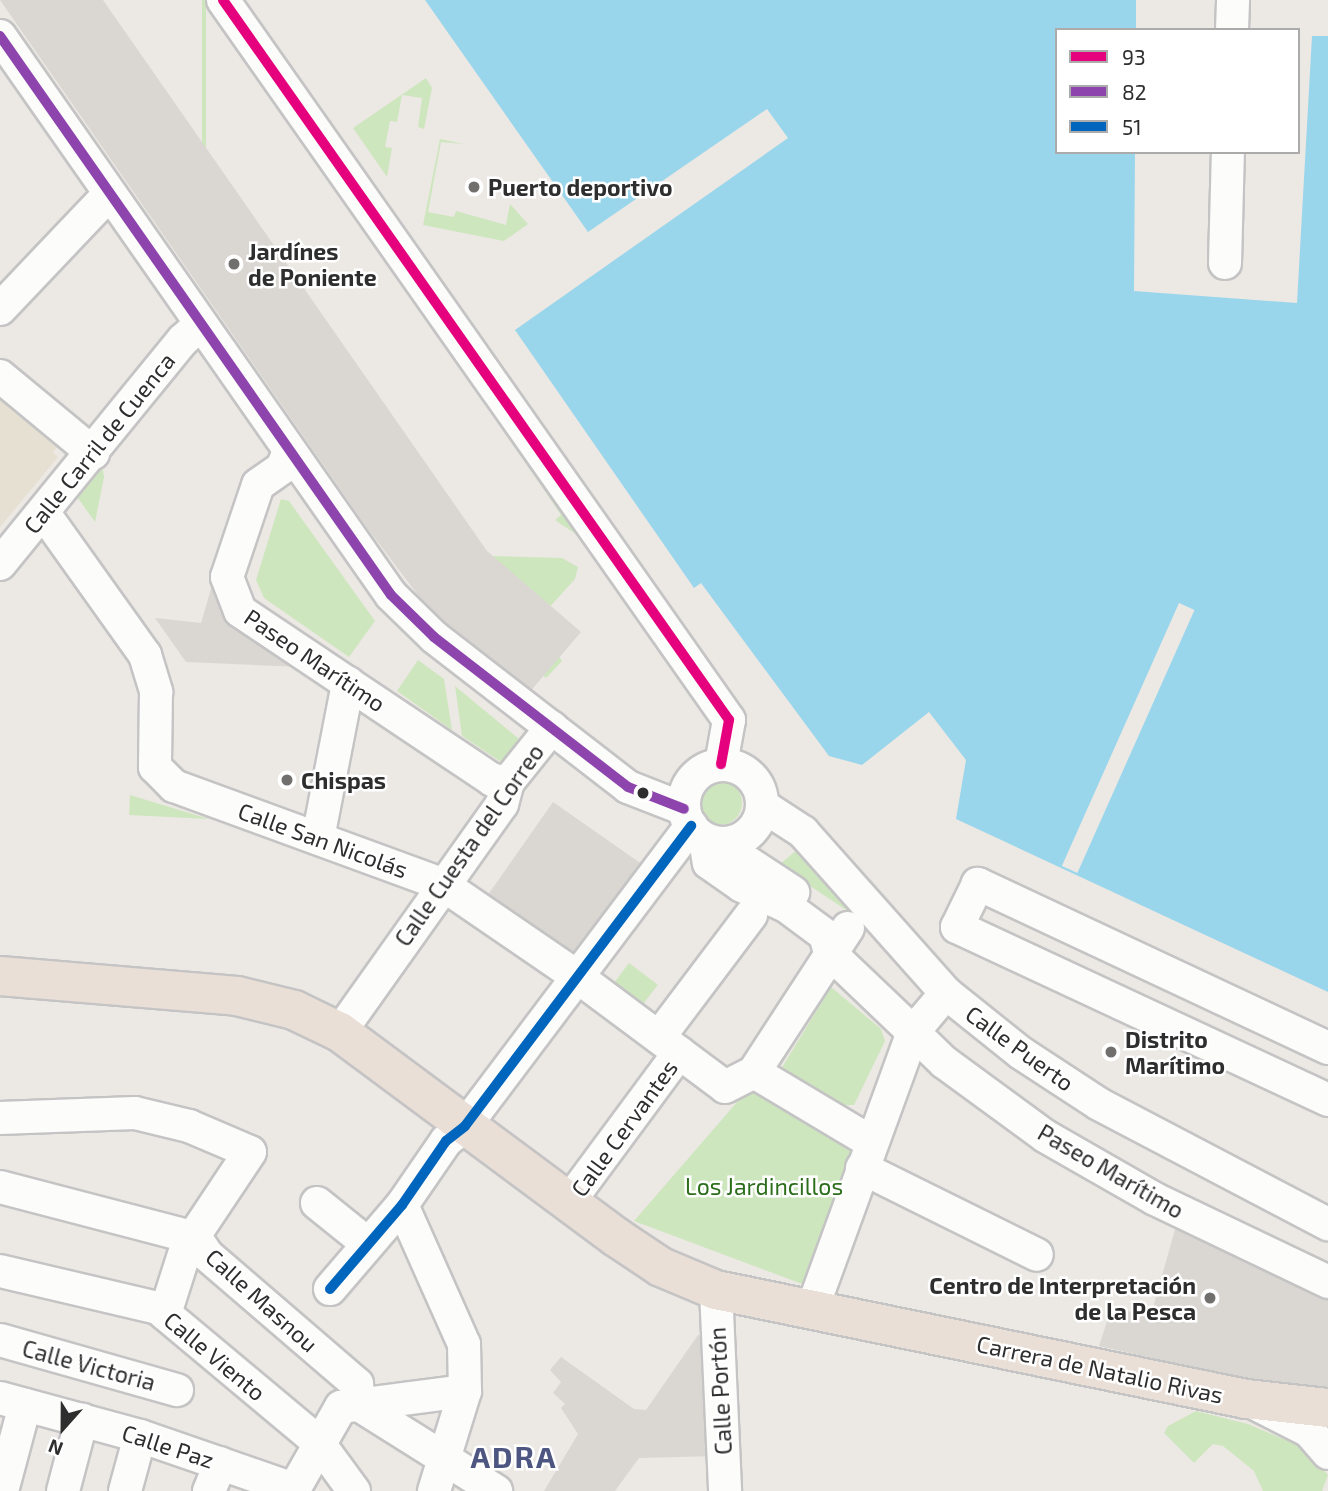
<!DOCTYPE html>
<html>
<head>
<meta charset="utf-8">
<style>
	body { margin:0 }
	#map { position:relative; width:1328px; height:1491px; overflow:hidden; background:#ece8e4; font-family:"Exo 2",sans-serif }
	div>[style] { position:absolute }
	.education>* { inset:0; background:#e6e0d3 }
	.green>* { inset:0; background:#cee6be; transform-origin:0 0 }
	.round { border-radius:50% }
	.plaza>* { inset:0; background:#dad6d2; transform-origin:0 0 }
	.water>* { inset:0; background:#99d6ec }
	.pier>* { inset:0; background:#ece8e4; transform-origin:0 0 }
	.roads { filter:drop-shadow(2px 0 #c5c4c5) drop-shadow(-2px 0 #c5c4c5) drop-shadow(0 2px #c5c4c5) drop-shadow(0 -2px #c5c4c5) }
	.minor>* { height:32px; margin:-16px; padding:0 16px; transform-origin:16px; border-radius:16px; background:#fcfcfb }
	.minor>.ring { margin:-16px; padding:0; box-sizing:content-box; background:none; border:32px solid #fcfcfb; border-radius:50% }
	.highway>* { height:38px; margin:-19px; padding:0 19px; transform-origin:19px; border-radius:19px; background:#eadfd6 }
	.bus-1>* { height:10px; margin:-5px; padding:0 5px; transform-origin:5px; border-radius:5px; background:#e5007d }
	.bus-2>* { height:10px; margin:-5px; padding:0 5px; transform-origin:5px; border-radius:5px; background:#8e44ad }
	.bus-3>* { height:10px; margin:-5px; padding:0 5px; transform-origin:5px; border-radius:5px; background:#0065bd }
	.dots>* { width:19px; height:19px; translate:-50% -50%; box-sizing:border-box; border:4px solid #fff; border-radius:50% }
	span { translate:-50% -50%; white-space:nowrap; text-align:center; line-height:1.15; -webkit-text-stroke:5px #fff; paint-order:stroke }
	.poi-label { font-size:23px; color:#2e2e2e; font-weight:700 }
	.left { translate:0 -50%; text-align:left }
	.right { translate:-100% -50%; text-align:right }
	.street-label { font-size:23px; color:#2e2e2e }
	.park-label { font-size:23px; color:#2c6e1b }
	.district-label { font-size:30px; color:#4d5680; font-weight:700; letter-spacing:2px }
	.legend { position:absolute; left:1055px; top:28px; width:245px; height:126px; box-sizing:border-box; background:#fff; border:2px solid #ababab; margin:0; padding:9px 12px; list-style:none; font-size:21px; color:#2e2e2e }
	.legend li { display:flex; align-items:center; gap:14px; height:35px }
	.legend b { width:35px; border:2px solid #ababab }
	.north { position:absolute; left:28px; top:1393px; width:70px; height:70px; -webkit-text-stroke:5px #fff; paint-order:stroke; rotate:201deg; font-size:19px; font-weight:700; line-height:28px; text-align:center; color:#2e2e2e }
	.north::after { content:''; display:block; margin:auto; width:24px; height:32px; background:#2e2e2e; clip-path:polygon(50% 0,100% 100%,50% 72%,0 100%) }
</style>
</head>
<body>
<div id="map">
	<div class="education">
		<div style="clip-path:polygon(0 386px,63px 440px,53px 452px,58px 457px,0 527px)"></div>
	</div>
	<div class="green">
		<div style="left:202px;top:0;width:4px;height:256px"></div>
		<div style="clip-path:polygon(426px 78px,432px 88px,424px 129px,418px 127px,422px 98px,402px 95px,397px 122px,390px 121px,385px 147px,392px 148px,387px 177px,353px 128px)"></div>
		<div style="clip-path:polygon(440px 139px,464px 144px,441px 142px,428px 212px,454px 217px,456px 211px,506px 225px,510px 204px,528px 224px,504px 241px,423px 225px)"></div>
		<div style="clip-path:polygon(365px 227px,580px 537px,555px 520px,561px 515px)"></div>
		<div style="clip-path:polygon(95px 468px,103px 470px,104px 477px,95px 522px,75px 494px)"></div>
		<div style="clip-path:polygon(281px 499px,289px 501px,375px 621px,349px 657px,264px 598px,256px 580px)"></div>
		<div style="clip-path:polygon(490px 556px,562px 558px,578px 567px,575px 579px,536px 622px,562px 661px,546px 678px,416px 561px)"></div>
		<div style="clip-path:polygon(418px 660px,444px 679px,452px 730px,397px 691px)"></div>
		<div style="clip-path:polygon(455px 686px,519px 739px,501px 762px,462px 736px)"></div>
		<div class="round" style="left:698px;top:781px;width:44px;height:44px"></div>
		<div style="clip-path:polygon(130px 795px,209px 819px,129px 815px)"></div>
		<div style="clip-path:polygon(798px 849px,855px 916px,779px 865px)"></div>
		<div style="left:629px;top:963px;width:36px;height:29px;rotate:37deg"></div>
		<div style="clip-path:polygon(831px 987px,881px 1029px,885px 1041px,854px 1105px,843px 1105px,781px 1069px)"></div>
		<div style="clip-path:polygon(751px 1086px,858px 1143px,805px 1285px,634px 1221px)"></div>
		<div style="clip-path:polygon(1196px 1411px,1248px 1424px,1302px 1447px,1328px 1475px,1322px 1491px,1263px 1491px,1254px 1471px,1223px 1446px,1213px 1444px,1194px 1463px,1164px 1433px,1168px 1426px)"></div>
	</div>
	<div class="plaza">
		<div style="clip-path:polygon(0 0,103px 0,487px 551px,581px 632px,528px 694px,466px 646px,427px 607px,368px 529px)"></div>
		<div style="clip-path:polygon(213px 582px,304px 667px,186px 662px,155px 618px,201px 623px)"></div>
		<div style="left:553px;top:802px;width:107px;height:121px;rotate:35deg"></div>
		<div style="clip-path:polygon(1176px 1226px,1328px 1298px,1328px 1388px,1306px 1393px,1099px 1346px,1112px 1306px,1150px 1318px)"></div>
		<div style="clip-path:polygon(698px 1335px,713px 1338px,717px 1456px,639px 1458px,615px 1491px,544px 1491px,578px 1434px,561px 1408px,565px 1404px,553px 1393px,561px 1382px,550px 1370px,561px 1357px,634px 1409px,646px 1410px)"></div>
	</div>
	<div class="water">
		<div style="clip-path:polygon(425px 0,1136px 0,1136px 30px,1057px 30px,1057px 152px,1135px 152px,1134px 291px,1297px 303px,1312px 36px,1328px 36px,1328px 992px,956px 819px,966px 760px,929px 712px,862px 765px,829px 756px,701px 583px,694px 588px,515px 330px,788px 138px,767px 109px,588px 232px)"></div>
	</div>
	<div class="pier">
		<div style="left:1179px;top:603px;width:17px;height:288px;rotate:24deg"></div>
	</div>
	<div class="roads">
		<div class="minor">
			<div style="left:223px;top:0;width:880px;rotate:54.9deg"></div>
			<div style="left:729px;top:720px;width:45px;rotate:100.3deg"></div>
			<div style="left:1232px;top:30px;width:30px;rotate:-88deg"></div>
			<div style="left:0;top:36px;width:682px;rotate:55.03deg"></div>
			<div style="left:391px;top:595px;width:60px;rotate:44.3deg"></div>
			<div style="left:434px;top:637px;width:245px;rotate:37.7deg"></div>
			<div style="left:628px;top:787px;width:60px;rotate:21.4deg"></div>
			<div style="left:1225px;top:263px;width:111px;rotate:-88.5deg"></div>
			<div style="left:0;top:309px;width:158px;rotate:-46.5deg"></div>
			<div style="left:0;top:376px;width:121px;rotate:39.6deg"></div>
			<div style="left:289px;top:451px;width:18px;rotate:112deg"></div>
			<div style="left:282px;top:468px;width:29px;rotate:145deg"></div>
			<div style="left:258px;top:485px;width:97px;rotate:108.6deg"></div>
			<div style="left:227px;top:577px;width:36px;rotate:69deg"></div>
			<div style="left:240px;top:611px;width:303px;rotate:33.8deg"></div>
			<div style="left:492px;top:780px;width:16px;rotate:7deg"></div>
			<div style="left:43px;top:512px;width:176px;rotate:54.5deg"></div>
			<div style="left:145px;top:655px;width:39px;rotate:73deg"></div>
			<div style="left:156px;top:692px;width:75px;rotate:90.8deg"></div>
			<div style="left:155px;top:767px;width:27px;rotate:45deg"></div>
			<div style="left:174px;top:786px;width:285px;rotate:20.1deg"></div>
			<div style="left:442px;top:884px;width:161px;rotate:34.4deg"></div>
			<div style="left:575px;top:975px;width:187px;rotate:36.7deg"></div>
			<div style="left:725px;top:1087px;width:33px;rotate:-27deg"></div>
			<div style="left:754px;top:1072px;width:172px;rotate:-56.9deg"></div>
			<div style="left:0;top:564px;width:289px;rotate:-50.8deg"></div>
			<div style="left:183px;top:340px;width:24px;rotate:-42deg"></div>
			<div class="ring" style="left:684px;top:765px;width:46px;height:46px"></div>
			<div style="left:763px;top:806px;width:48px;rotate:33deg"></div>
			<div style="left:803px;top:832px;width:215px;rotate:48.4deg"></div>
			<div style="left:946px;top:993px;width:96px;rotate:38.7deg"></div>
			<div style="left:1021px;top:1053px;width:93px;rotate:33.2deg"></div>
			<div style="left:1099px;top:1104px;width:259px;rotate:27.7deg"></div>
			<div style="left:318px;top:838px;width:158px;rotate:-79deg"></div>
			<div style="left:705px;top:839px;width:24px;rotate:81deg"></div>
			<div style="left:709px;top:863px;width:40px;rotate:34.9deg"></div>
			<div style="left:742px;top:886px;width:48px;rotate:24.4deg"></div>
			<div style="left:786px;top:906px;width:49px;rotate:36.6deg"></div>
			<div style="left:825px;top:935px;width:19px;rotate:74deg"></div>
			<div style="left:830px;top:953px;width:115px;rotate:43.6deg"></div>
			<div style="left:913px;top:1032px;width:296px;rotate:110deg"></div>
			<div style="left:718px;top:843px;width:90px;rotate:33.2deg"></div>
			<div style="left:946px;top:993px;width:51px;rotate:130.2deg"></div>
			<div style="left:913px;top:1032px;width:43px;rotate:44.1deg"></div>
			<div style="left:944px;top:1062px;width:125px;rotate:36.2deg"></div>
			<div style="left:1045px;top:1136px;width:127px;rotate:29.8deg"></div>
			<div style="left:1155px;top:1199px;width:192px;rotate:25.6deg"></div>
			<div style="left:340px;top:1032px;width:280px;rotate:-54.6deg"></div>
			<div style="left:502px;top:804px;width:23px;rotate:-75deg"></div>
			<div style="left:508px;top:782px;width:70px;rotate:-51.3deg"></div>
			<div style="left:659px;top:1037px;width:153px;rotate:-53deg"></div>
			<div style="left:1328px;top:1048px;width:387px;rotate:-154.9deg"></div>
			<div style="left:978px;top:884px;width:48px;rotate:116deg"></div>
			<div style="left:957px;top:927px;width:409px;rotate:25deg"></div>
			<div style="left:754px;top:1072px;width:136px;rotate:30.9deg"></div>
			<div style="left:0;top:1118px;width:135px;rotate:-2.1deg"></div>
			<div style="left:135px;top:1113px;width:56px;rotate:13.5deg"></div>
			<div style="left:189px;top:1126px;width:66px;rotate:23.1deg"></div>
			<div style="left:250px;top:1152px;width:115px;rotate:123.7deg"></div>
			<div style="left:186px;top:1248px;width:69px;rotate:107.7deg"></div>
			<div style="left:862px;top:1168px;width:195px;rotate:26.4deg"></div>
			<div style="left:0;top:1187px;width:203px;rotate:14.6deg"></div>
			<div style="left:196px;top:1238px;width:20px;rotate:57deg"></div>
			<div style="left:207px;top:1255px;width:198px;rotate:40.7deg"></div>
			<div style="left:357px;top:1384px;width:21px;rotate:85deg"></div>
			<div style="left:359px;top:1405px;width:162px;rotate:32.1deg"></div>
			<div style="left:317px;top:1203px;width:65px;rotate:38.8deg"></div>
			<div style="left:568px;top:1203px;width:187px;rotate:-53.5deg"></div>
			<div style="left:402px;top:1205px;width:152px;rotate:66deg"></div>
			<div style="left:464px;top:1344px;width:47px;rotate:88.8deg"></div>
			<div style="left:465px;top:1391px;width:105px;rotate:107.2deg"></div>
			<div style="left:0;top:1271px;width:162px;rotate:13.2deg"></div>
			<div style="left:158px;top:1308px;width:209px;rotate:39.9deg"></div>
			<div style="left:318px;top:1442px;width:61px;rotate:53.7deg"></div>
			<div style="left:330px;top:1289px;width:111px;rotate:-49.4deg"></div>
			<div style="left:402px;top:1205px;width:78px;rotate:-55.5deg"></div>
			<div style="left:446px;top:1141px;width:24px;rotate:-38deg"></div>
			<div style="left:465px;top:1126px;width:376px;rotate:-53deg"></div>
			<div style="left:716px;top:1290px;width:201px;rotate:87.4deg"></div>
			<div style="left:0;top:1340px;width:184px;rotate:15.8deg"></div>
			<div style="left:0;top:1398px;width:145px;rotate:15.2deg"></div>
			<div style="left:140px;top:1436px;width:163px;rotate:19deg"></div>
			<div style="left:1256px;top:1404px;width:59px;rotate:27deg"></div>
			<div style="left:1309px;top:1431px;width:29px;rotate:49deg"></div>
			<div style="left:2px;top:1491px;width:89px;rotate:-75deg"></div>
			<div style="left:63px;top:1491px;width:74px;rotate:-75.2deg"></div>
			<div style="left:125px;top:1491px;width:57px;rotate:-74.7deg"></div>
			<div style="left:209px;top:1491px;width:30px;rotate:-67deg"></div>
			<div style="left:293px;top:1491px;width:97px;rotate:-60.3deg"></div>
			<div style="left:341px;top:1407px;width:125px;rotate:-7.4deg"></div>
		</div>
		<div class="highway">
			<div style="left:0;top:976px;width:238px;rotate:4.8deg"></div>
			<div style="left:237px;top:996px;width:59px;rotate:13.8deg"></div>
			<div style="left:294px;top:1010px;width:51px;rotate:25.6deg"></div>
			<div style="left:340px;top:1032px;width:344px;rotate:36.6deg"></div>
			<div style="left:616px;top:1237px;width:54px;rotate:33.7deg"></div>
			<div style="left:661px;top:1267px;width:60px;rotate:22.7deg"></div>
			<div style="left:716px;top:1290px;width:541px;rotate:11.62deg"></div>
			<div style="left:1246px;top:1399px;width:82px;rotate:6.3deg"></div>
		</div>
	</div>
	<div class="bus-1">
		<div style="left:223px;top:0;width:880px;rotate:54.9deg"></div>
		<div style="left:729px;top:720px;width:45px;rotate:100.3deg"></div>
	</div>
	<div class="bus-2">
		<div style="left:0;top:36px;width:682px;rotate:55.03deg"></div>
		<div style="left:391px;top:595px;width:60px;rotate:44.3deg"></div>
		<div style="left:434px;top:637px;width:245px;rotate:37.7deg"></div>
		<div style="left:628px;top:787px;width:60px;rotate:21.4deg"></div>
	</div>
	<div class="bus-3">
		<div style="left:330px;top:1289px;width:111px;rotate:-49.4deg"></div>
		<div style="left:402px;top:1205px;width:78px;rotate:-55.5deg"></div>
		<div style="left:446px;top:1141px;width:24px;rotate:-38deg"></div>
		<div style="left:465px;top:1126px;width:376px;rotate:-53deg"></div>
	</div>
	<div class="dots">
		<div style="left:474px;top:187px;background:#706f6e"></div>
		<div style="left:234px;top:264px;background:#706f6e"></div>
		<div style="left:287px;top:780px;background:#706f6e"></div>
		<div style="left:643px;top:793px;background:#2e2e2e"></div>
		<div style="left:1111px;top:1052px;background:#706f6e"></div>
		<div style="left:1210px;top:1298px;background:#706f6e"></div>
	</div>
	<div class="poi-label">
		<span class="left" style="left:488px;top:187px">Puerto deportivo</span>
		<span class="left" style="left:248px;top:264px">Jardínes<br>de Poniente</span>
		<span class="left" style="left:301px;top:780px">Chispas</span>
		<span class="left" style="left:1125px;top:1052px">Distrito<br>Marítimo</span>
		<span class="right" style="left:1196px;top:1298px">Centro de Interpretación<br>de la Pesca</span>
	</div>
	<div class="street-label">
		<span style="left:99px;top:443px;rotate:-51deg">Calle Carril de Cuenca</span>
		<span style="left:315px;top:660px;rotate:34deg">Paseo Marítimo</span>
		<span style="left:323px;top:840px;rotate:20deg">Calle San Nicolás</span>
		<span style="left:469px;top:845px;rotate:-55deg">Calle Cuesta del Correo</span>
		<span style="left:1020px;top:1048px;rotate:36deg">Calle Puerto</span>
		<span style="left:624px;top:1128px;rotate:-54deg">Calle Cervantes</span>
		<span style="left:1111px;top:1171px;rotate:30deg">Paseo Marítimo</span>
		<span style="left:262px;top:1300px;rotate:42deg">Calle Masnou</span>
		<span style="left:215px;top:1356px;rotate:40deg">Calle Viento</span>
		<span style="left:89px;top:1365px;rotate:15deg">Calle Victoria</span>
		<span style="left:1100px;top:1369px;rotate:12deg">Carrera de Natalio Rivas</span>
		<span style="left:720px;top:1391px;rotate:-93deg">Calle Portón</span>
		<span style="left:168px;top:1446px;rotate:18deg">Calle Paz</span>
	</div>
	<div class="park-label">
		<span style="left:764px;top:1186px">Los Jardincillos</span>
	</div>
	<div class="district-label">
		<span style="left:514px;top:1456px">ADRA</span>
	</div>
	<ul class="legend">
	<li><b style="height:9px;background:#e5007d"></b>93</li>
	<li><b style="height:9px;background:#8e44ad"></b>82</li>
	<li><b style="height:9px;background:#0065bd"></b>51</li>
	</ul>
	<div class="north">N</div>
</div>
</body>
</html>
